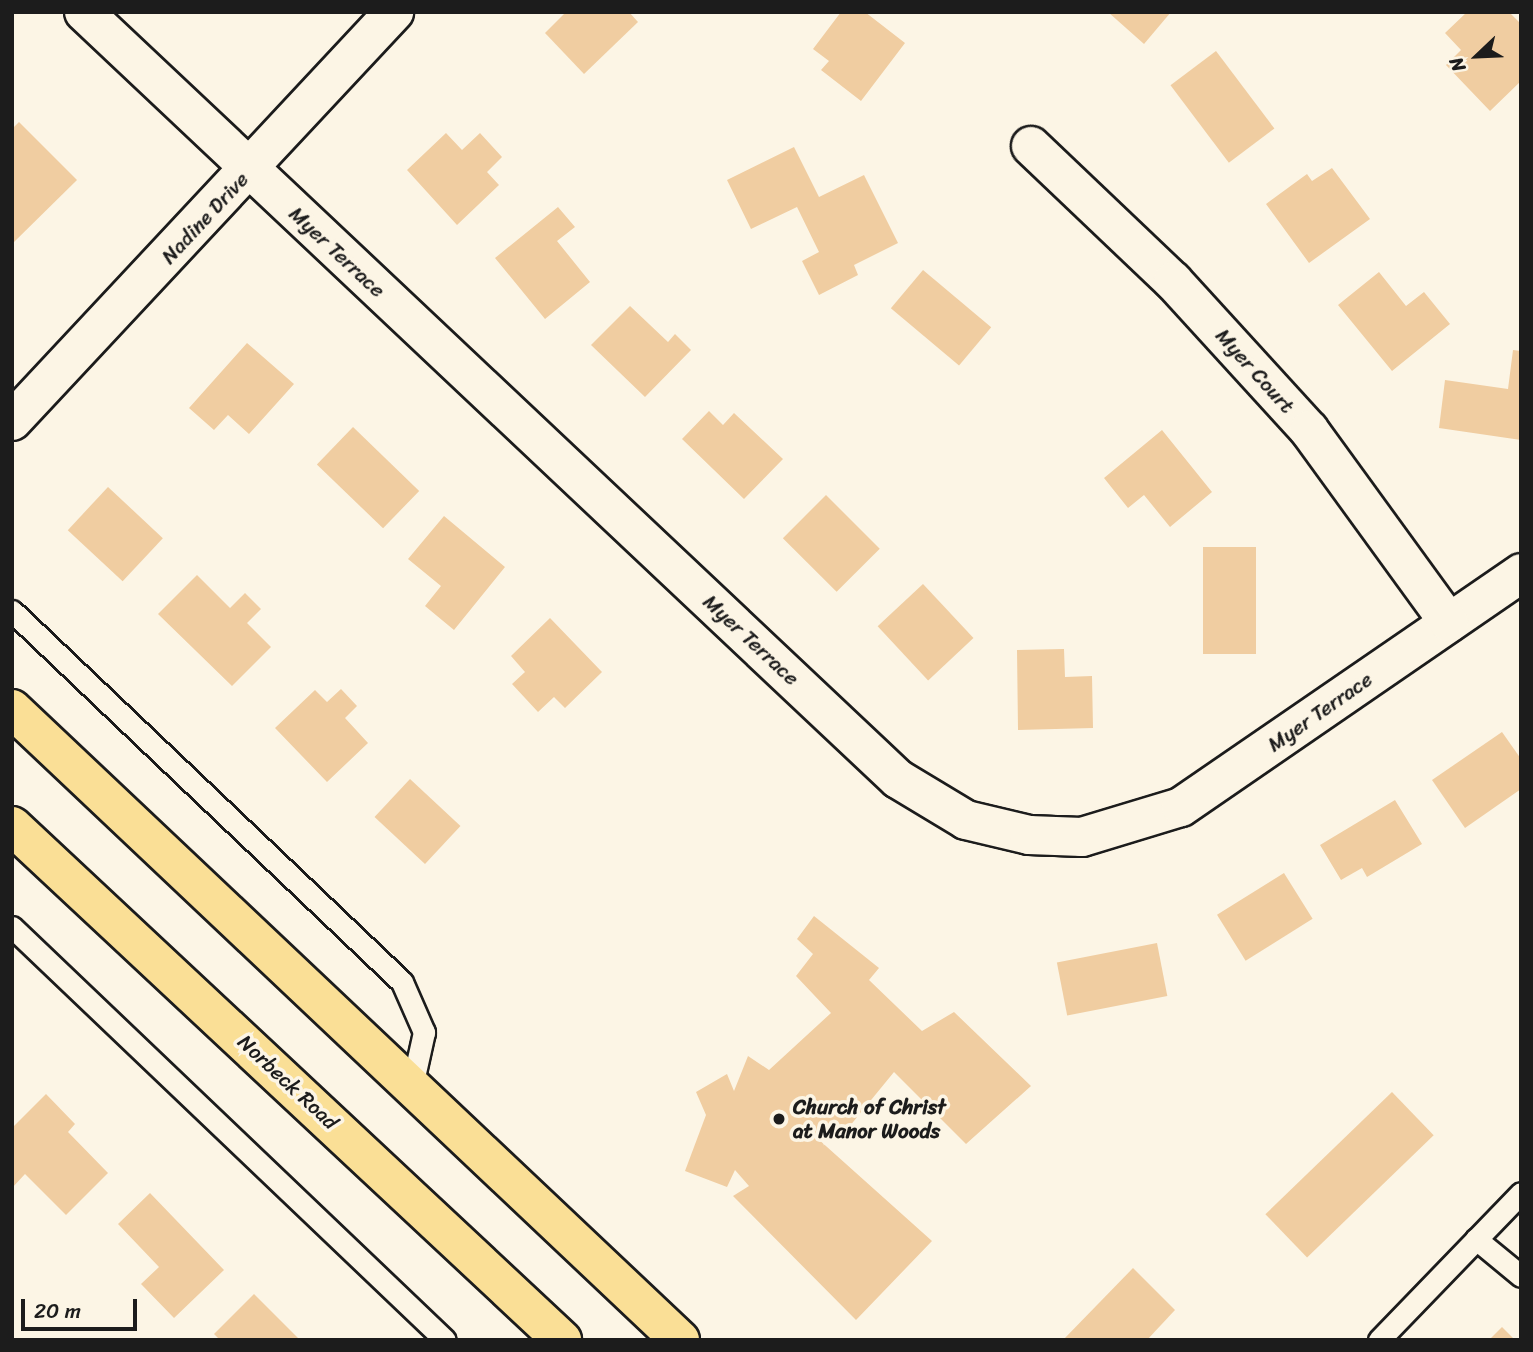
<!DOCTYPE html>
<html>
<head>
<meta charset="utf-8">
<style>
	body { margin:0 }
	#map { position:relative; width:1533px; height:1352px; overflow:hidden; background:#fcf5e5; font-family:Sriracha,sans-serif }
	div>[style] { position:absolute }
	.building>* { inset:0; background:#f0cda1; transform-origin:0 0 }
	.roads { filter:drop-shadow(2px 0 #1c1c1c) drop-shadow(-2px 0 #1c1c1c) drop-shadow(0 2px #1c1c1c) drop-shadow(0 -2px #1c1c1c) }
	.service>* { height:21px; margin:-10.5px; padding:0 10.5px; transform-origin:10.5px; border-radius:10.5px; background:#fcf5e5 }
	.minor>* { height:38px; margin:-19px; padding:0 19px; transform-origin:19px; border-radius:19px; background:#fcf5e5 }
	.tertiary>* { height:38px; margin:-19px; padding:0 19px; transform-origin:19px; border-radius:19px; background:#fcf5e5 }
	.primary>* { height:38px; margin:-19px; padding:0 19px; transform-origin:19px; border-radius:19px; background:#fadf96 }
	.dots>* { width:19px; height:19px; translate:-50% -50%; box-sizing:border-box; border:4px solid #fcf5e5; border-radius:50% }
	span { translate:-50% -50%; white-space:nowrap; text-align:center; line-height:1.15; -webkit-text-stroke:7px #fcf5e5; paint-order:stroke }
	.street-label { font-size:21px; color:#1c1c1c }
	.poi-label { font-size:21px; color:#1c1c1c; font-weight:700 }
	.left { translate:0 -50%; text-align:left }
	.frame { position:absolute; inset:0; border:14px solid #1c1c1c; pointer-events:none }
	.north { position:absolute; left:1442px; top:21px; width:70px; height:70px; -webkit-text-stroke:5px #fcf5e5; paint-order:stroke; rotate:247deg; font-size:19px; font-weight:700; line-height:28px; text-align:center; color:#1c1c1c }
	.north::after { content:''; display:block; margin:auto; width:24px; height:32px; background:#1c1c1c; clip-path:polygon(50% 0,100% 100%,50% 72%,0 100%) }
	.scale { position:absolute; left:21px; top:1299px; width:116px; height:32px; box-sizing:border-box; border:4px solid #1c1c1c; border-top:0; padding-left:9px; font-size:21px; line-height:24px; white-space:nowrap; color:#1c1c1c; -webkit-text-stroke:5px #fcf5e5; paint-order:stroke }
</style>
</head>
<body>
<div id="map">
	<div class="building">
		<div style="clip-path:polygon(566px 12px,629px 12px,638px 22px,584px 74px,545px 33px)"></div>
		<div style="clip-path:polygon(841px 12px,865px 12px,905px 43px,861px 101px,821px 70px,829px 61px,813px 49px)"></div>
		<div style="clip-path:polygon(1108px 12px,1171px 12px,1144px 44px)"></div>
		<div style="clip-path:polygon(1467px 12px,1509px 12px,1521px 24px,1521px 81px,1490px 111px,1446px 65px,1461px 50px,1445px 33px)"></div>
		<div style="left:1216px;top:51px;width:97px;height:57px;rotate:53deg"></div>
		<div style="clip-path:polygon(19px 122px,77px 180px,12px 244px,12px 129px)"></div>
		<div style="clip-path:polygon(446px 133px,462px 150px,480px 133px,502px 157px,487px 172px,499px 185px,457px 225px,407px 170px)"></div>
		<div style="clip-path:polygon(794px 147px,819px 197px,864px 175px,898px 243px,854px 265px,858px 275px,819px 295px,802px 261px,819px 252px,797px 207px,751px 229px,727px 180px)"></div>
		<div style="clip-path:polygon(1332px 168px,1370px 219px,1309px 263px,1266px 204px,1307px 174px,1312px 181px)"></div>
		<div style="clip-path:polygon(558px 207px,575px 227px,557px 241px,590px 282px,545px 319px,495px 258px)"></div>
		<div style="left:923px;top:270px;width:89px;height:50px;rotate:40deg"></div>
		<div style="clip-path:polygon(1379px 272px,1406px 306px,1424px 292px,1450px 324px,1392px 371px,1338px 305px)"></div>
		<div style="clip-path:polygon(630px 306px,668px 342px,675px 334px,691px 350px,645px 397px,591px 345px)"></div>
		<div style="clip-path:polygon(247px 343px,294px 384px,249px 434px,228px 415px,214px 430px,189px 408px)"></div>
		<div style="clip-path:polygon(1513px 350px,1521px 351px,1521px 440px,1439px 428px,1445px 380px,1508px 389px)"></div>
		<div style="clip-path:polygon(709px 411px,723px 425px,734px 413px,783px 459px,744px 499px,682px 439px)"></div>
		<div style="left:353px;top:427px;width:92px;height:52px;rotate:44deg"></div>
		<div style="clip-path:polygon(1162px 430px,1212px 492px,1170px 527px,1144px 495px,1128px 508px,1104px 478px)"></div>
		<div style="left:108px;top:487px;width:75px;height:59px;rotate:43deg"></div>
		<div style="left:826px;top:495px;width:76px;height:61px;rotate:45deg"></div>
		<div style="clip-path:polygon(444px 516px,505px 567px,454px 630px,425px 606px,441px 586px,408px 559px)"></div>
		<div style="left:1203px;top:547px;width:53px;height:107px"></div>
		<div style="clip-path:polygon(197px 575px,230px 608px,245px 593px,261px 609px,247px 623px,271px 647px,232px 686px,158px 614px)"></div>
		<div style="left:923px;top:584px;width:74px;height:62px;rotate:47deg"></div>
		<div style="clip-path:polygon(550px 618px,602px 672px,565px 708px,554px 697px,538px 712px,512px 684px,525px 672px,511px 656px)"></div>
		<div style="clip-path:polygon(1064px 649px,1065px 677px,1092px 676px,1093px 728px,1018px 730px,1017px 650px)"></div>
		<div style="clip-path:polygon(341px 689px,357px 706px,345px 718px,368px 743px,327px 782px,275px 728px,315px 690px,327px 702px)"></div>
		<div style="clip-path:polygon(1502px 732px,1521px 759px,1521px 789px,1465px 828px,1432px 780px)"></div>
		<div style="left:410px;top:779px;width:69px;height:52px;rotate:43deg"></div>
		<div style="clip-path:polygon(1395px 800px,1422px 844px,1367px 877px,1362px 868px,1341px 880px,1320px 845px)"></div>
		<div style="left:1284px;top:873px;width:54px;height:79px;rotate:58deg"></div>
		<div style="clip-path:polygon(814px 916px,879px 968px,869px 980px,922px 1031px,954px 1012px,1031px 1086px,966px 1144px,894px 1072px,840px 1138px,821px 1124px,817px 1138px,932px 1241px,856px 1320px,733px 1196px,749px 1186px,735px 1170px,727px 1187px,685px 1171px,706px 1115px,696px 1092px,727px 1074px,734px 1091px,748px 1056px,769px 1070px,831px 1013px,796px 976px,813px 954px,797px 939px)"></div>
		<div style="left:1157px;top:943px;width:54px;height:102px;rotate:79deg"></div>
		<div style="left:1392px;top:1092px;width:60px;height:176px;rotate:46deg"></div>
		<div style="clip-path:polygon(46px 1094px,75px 1124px,68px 1132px,108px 1173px,66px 1215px,25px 1174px,12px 1188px,12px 1128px)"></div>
		<div style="clip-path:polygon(150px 1193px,224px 1270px,174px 1318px,141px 1284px,159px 1267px,118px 1224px)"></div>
		<div style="clip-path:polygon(1133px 1268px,1175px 1310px,1147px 1340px,1063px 1340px)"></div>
		<div style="clip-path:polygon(254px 1294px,300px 1340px,220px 1340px,214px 1334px)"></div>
		<div style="clip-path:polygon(1502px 1327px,1515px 1340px,1489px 1340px)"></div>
	</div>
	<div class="roads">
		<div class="service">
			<div style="left:12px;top:611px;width:538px;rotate:43.57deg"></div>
			<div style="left:402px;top:982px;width:55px;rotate:66.3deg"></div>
			<div style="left:424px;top:1032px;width:55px;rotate:102.5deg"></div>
			<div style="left:12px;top:927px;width:598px;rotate:43.65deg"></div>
			<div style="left:1476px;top:1239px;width:58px;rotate:39.4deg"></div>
			<div style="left:1379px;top:1340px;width:204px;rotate:-46deg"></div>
		</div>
		<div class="minor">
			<div style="left:84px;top:12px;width:1118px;rotate:43.3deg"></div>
			<div style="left:898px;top:779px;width:79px;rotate:31.1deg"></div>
			<div style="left:966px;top:820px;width:65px;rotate:13.4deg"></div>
			<div style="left:1029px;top:835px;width:53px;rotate:2.2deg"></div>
			<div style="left:1082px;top:837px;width:103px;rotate:-16.9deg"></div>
			<div style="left:1181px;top:807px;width:413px;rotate:-34.5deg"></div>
			<div style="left:1031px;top:146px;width:196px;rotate:43.6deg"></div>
			<div style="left:1173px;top:281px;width:202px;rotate:47.6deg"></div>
			<div style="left:1309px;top:430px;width:238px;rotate:54deg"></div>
		</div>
		<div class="tertiary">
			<div style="left:12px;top:421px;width:560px;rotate:-46.95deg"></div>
		</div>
		<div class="primary">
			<div style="left:12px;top:709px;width:919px;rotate:43.37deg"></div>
			<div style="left:12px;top:826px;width:753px;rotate:43.06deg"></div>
		</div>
	</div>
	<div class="dots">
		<div style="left:779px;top:1119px;background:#1c1c1c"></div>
	</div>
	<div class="street-label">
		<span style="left:205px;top:218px;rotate:-47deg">Nadine Drive</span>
		<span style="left:337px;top:252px;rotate:43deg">Myer Terrace</span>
		<span style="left:1255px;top:371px;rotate:48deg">Myer Court</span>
		<span style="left:751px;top:640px;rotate:43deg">Myer Terrace</span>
		<span style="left:1320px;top:712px;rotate:-35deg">Myer Terrace</span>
		<span style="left:288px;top:1082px;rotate:43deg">Norbeck Road</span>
	</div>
	<div class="poi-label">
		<span class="left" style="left:793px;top:1119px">Church of Christ<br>at Manor Woods</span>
	</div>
	<div class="frame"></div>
	<div class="north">N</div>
	<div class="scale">20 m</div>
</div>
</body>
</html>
